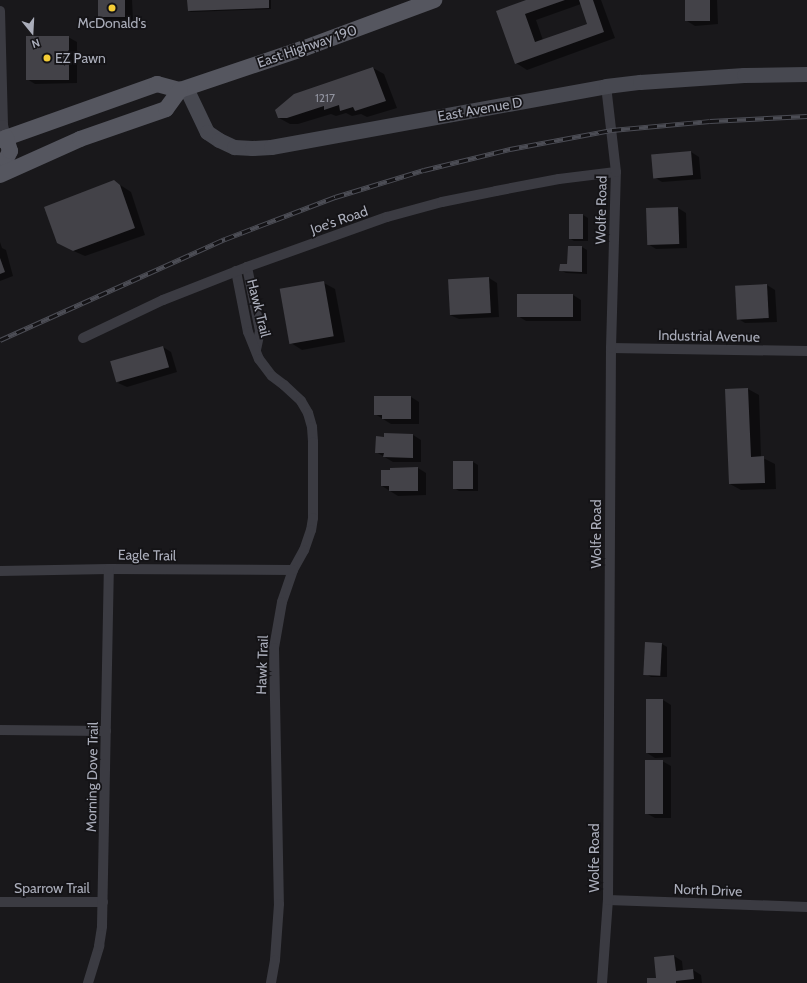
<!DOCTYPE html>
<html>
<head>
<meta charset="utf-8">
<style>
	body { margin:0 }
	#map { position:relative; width:807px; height:983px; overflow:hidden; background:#19181b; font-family:Cabin,sans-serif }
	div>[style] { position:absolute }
	.shadow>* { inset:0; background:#0007 }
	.building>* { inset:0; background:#434248; transform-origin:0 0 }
	.minor>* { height:10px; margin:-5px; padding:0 5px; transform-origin:5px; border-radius:5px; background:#3b3b42 }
	.secondary>* { height:15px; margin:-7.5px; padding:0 7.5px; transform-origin:7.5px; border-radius:7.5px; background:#474850 }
	.primary>* { height:16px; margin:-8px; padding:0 8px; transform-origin:8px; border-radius:8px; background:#55565f }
	.rail>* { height:4.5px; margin-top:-2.25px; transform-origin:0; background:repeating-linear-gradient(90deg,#141316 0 9px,#4c4d55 0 18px); box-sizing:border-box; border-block:1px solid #4c4d55 }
	.dots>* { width:11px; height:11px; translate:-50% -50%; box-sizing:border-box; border:2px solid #141316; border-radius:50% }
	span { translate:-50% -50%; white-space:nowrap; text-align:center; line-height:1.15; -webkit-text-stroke:3.5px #141316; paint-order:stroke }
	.number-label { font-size:12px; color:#90929e }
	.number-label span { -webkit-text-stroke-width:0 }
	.poi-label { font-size:14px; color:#aaadba }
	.left { translate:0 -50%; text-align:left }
	.street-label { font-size:14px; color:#aaadba }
	.north { position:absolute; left:12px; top:12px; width:40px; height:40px; -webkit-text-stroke:3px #141316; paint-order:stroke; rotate:162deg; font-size:11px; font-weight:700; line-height:16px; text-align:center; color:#aaadba }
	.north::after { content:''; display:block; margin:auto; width:14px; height:18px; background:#aaadba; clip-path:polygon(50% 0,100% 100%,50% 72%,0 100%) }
</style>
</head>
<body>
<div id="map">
	<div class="shadow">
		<div style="clip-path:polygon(99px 0,132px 0,133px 20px,108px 21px,99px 16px)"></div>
		<div style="clip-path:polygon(188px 0,271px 0,271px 9px,191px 12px,189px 11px)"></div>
		<div style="clip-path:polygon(evenodd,529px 0,601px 0,615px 38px,527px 70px,516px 63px,497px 11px,529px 0,581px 4px,588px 25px,543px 40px,536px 20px,581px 4px)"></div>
		<div style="clip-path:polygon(686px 0,717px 0,718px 24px,695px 26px,687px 21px)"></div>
		<div style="clip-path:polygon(68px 37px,77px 42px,77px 83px,35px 84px,27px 79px)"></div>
		<div style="clip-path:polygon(373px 68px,384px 74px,397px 108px,367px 117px,361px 114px,352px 116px,346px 113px,336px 116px,331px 114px,298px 124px,290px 124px,279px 118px)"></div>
		<div style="clip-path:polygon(691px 152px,699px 157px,701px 179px,662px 182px,654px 177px,652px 155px)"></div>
		<div style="clip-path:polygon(114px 181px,131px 192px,145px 235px,85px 256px,69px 249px)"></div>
		<div style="clip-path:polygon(678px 208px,686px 213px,687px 248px,656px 249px,648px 244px)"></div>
		<div style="clip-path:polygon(570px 215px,583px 215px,588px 218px,588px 241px,574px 241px,569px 238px)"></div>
		<div style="clip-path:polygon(0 242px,2px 248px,6px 250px,13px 276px,0 281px)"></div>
		<div style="clip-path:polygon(569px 247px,582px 247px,587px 250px,587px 274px,566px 273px,560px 270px,568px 266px)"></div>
		<div style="clip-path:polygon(489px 278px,497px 283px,499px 317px,459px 319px,450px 315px,449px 280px)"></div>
		<div style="clip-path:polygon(324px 283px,335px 289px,345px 342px,302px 350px,291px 343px)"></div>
		<div style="clip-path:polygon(767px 285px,775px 290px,777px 322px,745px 323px,737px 318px)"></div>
		<div style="clip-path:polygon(573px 295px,581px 300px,581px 321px,526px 321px,518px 316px)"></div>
		<div style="clip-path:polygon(163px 347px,171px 352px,177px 372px,127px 387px,118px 383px)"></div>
		<div style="clip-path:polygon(748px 389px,759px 395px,761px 457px,775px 464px,776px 489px,741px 490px,730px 484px)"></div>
		<div style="clip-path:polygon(411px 397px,419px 402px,419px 424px,391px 424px,375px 414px)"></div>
		<div style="clip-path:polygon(385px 434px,413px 435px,421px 440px,421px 462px,393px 462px,376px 452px,385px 438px)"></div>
		<div style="clip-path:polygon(473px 462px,478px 465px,478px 491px,459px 491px,454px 488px)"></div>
		<div style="clip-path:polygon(418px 468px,426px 473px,426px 495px,398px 496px,382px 486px)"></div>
		<div style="clip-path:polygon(662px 644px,667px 647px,667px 677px,651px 677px,646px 674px)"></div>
		<div style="clip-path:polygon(663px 700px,671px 705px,671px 757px,655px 758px,647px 753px)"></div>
		<div style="clip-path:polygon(662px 761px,671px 766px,671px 818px,655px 818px,646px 813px)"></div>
		<div style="clip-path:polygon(674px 956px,682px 961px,683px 971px,693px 970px,701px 975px,702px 983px,648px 983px,657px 978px)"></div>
	</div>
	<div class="building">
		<div style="left:98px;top:0;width:27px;height:17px"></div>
		<div style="clip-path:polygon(187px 0,269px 0,269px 8px,188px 11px)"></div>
		<div style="clip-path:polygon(526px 0,565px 0,525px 14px,535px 42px,587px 24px,579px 0,593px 0,604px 32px,515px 64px,496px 11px)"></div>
		<div style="left:685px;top:0;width:25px;height:21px"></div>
		<div style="left:26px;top:36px;width:43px;height:44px"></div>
		<div style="clip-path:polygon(373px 67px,386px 101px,355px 111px,353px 107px,340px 111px,339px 105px,324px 110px,324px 106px,287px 118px,278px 118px,275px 110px,294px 94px)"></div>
		<div style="left:691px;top:151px;width:24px;height:40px;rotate:85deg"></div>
		<div style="clip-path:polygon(114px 180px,120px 185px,135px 228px,73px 251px,57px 243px,44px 207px)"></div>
		<div style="left:678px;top:207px;width:37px;height:32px;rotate:88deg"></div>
		<div style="left:569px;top:214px;width:14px;height:25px"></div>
		<div style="clip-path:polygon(568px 246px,582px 246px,582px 272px,559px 271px,560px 264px,567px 264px)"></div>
		<div style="clip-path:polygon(0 258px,5px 272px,0 274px)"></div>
		<div style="left:489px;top:277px;width:36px;height:41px;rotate:87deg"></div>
		<div style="left:324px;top:281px;width:56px;height:45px;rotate:80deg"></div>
		<div style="left:767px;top:284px;width:34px;height:32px;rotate:87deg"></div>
		<div style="left:573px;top:294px;width:23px;height:56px;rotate:90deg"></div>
		<div style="left:163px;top:346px;width:22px;height:55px;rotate:74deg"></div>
		<div style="clip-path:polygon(748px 388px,751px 457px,764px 456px,765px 483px,729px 484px,725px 389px)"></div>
		<div style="clip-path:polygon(374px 396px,411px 396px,411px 419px,382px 419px,382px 415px,374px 415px)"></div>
		<div style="clip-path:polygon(384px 433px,413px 434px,413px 458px,383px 457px,384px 453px,375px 453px,376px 436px,384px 437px)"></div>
		<div style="left:453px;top:461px;width:20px;height:28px"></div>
		<div style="clip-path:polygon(418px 467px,418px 491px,389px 491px,389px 486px,381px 486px,381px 470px,390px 470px,390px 468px)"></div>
		<div style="left:645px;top:642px;width:17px;height:33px;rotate:3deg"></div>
		<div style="left:646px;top:699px;width:17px;height:54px"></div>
		<div style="left:645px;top:760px;width:18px;height:54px"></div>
		<div style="clip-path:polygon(674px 955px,676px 971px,693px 969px,694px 979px,676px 981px,676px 983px,647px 983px,647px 978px,656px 978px,654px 957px)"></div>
	</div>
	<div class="minor">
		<div style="left:0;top:11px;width:114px;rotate:88.5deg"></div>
		<div style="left:3px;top:125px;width:13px;rotate:77deg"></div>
		<div style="left:247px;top:267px;width:65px;rotate:78.5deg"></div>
		<div style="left:260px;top:331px;width:19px;rotate:102deg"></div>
		<div style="left:236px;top:271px;width:62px;rotate:78.9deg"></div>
		<div style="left:248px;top:332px;width:29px;rotate:68deg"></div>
		<div style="left:259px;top:359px;width:21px;rotate:53deg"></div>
		<div style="left:272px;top:376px;width:15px;rotate:37deg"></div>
		<div style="left:284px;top:385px;width:23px;rotate:43deg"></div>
		<div style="left:301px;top:401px;width:14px;rotate:60deg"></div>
		<div style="left:308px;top:413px;width:15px;rotate:74deg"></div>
		<div style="left:312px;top:427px;width:15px;rotate:86deg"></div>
		<div style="left:313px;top:442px;width:76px;rotate:90deg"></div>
		<div style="left:313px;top:518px;width:12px;rotate:99deg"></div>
		<div style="left:311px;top:530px;width:21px;rotate:109deg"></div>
		<div style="left:304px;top:550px;width:23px;rotate:119deg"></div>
		<div style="left:293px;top:570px;width:34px;rotate:109deg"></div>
		<div style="left:282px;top:602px;width:47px;rotate:99.9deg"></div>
		<div style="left:274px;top:648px;width:256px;rotate:88.9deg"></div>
		<div style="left:279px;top:904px;width:56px;rotate:94.1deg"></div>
		<div style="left:275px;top:960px;width:23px;rotate:100deg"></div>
		<div style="left:83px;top:338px;width:89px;rotate:-25.4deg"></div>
		<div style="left:163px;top:300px;width:90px;rotate:-21.4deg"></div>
		<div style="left:247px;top:267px;width:149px;rotate:-19.7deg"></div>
		<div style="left:387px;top:217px;width:57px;rotate:-15.3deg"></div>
		<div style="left:442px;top:202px;width:55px;rotate:-11.5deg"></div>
		<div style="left:496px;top:191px;width:64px;rotate:-10.8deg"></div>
		<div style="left:559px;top:179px;width:57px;rotate:-7deg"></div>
		<div style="left:611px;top:348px;width:196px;rotate:0.9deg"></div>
		<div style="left:0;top:571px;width:109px;rotate:-1.1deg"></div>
		<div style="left:109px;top:569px;width:184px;rotate:0.3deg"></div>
		<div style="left:0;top:730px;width:106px;rotate:0.5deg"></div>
		<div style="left:608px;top:900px;width:199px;rotate:2deg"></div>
		<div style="left:0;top:902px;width:103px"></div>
		<div style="left:88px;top:983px;width:39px;rotate:-73deg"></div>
		<div style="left:99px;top:946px;width:20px;rotate:-81deg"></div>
		<div style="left:102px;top:926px;width:357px;rotate:-88.9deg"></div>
		<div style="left:602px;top:983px;width:83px;rotate:-85.9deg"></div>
		<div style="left:608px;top:900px;width:552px;rotate:-89.69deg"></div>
		<div style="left:611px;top:348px;width:176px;rotate:-88.4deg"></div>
		<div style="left:616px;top:172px;width:87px;rotate:-96.6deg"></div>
	</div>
	<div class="secondary">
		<div style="left:186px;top:88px;width:49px;rotate:64.5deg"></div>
		<div style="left:207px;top:132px;width:14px;rotate:34deg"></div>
		<div style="left:219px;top:140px;width:17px;rotate:25deg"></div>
		<div style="left:234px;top:147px;width:18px;rotate:3deg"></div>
		<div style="left:252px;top:148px;width:19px;rotate:-3deg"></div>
		<div style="left:271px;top:147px;width:341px;rotate:-10.3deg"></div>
		<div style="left:606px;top:86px;width:34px;rotate:-7deg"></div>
		<div style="left:640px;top:82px;width:104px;rotate:-3.9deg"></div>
		<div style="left:744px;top:75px;width:63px;rotate:-0.9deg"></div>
	</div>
	<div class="primary">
		<div style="left:0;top:140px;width:167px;rotate:-19.6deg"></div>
		<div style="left:157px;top:84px;width:24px;rotate:15deg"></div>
		<div style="left:180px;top:90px;width:132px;rotate:-18.6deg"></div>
		<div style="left:305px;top:48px;width:138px;rotate:-20.4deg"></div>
		<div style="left:0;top:163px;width:7px;rotate:-34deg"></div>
		<div style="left:6px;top:159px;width:9px;rotate:-63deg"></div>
		<div style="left:10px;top:151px;width:14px;rotate:-107deg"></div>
		<div style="left:0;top:175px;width:88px;rotate:-24.2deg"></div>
		<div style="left:80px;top:139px;width:91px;rotate:-19.2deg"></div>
		<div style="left:166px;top:109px;width:24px;rotate:-54deg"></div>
	</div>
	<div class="rail">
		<div style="left:0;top:340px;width:247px;rotate:-24.2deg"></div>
		<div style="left:225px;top:239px;width:118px;rotate:-20.9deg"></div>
		<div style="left:335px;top:197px;width:93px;rotate:-16.9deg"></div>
		<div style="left:424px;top:170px;width:89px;rotate:-13.7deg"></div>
		<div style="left:510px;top:149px;width:104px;rotate:-10.6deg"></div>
		<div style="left:612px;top:130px;width:98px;rotate:-5.2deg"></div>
		<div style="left:710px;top:121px;width:97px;rotate:-3deg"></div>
	</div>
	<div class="dots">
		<div style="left:112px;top:8px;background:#f5cd36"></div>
		<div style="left:47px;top:58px;background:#f5cd36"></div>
	</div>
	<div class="number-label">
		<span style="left:325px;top:98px">1217</span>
	</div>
	<div class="poi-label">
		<span style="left:112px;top:23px">McDonald's</span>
		<span class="left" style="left:55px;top:58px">EZ Pawn</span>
	</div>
	<div class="street-label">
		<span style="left:307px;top:46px;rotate:-19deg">East Highway 190</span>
		<span style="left:480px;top:109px;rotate:-10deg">East Avenue D</span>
		<span style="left:601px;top:210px;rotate:-89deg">Wolfe Road</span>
		<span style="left:339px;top:220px;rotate:-19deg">Joe's Road</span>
		<span style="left:259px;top:308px;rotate:76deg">Hawk Trail</span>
		<span style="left:709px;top:336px;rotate:1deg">Industrial Avenue</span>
		<span style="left:596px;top:534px;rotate:-90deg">Wolfe Road</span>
		<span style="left:147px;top:555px;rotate:1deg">Eagle Trail</span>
		<span style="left:262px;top:665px;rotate:-88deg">Hawk Trail</span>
		<span style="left:92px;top:777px;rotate:-89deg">Morning Dove Trail</span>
		<span style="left:594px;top:858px;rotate:-90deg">Wolfe Road</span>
		<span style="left:52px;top:888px">Sparrow Trail</span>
		<span style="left:708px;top:890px;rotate:2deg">North Drive</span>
	</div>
	<div class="north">N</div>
</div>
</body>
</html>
